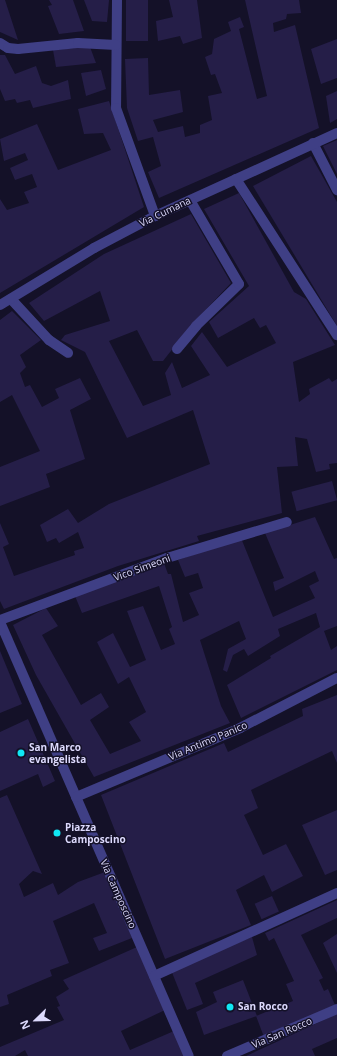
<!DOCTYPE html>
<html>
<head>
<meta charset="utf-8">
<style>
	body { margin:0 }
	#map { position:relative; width:337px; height:1056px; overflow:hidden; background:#141128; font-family:"Open Sans",sans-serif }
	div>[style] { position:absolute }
	.building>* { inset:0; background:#251e48; transform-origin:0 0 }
	.minor>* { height:10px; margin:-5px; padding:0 5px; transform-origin:5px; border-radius:5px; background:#3f3f85 }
	.dots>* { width:11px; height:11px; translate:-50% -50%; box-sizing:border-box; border:2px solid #141128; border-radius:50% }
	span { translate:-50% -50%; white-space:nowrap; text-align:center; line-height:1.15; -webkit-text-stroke:3px #141128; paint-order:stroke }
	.street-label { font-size:10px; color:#dddafd }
	.poi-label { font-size:10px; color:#dddafd; font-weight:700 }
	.left { translate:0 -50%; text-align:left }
	.north { position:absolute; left:16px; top:1000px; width:40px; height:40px; -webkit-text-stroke:3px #141128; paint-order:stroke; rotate:247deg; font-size:11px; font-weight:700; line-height:16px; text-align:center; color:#dddafd }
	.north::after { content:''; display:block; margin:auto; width:14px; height:18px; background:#dddafd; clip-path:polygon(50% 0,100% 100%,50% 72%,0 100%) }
</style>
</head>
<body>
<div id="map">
	<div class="building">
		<div style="clip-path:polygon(0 0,5px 0,18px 40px,0 32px)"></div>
		<div style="clip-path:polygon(49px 0,73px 0,84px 31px,59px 34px,48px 6px,52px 5px)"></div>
		<div style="clip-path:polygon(84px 0,109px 0,107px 22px,92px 21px)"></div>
		<div style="left:126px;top:0;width:22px;height:41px"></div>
		<div style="clip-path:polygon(169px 0,197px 0,202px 38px,183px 44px,180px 36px,158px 41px,156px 21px,173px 17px)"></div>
		<div style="clip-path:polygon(245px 0,299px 0,301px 13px,287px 14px,286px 19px,273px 23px,274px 32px,295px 25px,319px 128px,159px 198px,148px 172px,161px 166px,153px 137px,138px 141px,127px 108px,125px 59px,148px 58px,149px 95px,180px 90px,183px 112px,153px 120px,158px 132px,183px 126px,185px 137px,200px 133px,200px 125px,212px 120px,208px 96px,222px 93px,215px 74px,211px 75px,205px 57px,212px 54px,214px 39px,231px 31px,228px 22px,240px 17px,244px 27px,239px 29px,257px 99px,267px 96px)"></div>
		<div style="clip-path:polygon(337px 39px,337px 78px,321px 84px,311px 49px)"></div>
		<div style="clip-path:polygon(90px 47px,96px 63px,56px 67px,53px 50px)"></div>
		<div style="clip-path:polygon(0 55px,5px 55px,15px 74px,36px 66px,42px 83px,51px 86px,68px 80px,71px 99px,33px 108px,30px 100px,17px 103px,15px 99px,5px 101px,0 89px)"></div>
		<div style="clip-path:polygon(101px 70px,106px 89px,86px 96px,81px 73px)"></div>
		<div style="clip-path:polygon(337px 91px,337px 119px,330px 123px,326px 96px)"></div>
		<div style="clip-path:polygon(109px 101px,144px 207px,0 293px,0 199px,7px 210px,29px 203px,24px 192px,37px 187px,32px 174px,15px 180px,10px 168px,28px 160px,25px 153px,4px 161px,0 139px,37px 124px,58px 170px,111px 150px,103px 133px,84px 134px,78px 109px)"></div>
		<div style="clip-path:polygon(337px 140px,337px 174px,323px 146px)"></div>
		<div style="clip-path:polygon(311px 156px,337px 202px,337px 326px,253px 186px)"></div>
		<div style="clip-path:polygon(239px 193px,294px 292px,306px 299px,335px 345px,293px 362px,299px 402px,310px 394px,309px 389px,329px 378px,332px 382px,337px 379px,337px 463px,329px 464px,330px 469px,316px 472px,307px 439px,295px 437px,298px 466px,277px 467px,282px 513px,197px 536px,199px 541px,118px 566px,4px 609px,0 601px,0 523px,9px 544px,3px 547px,14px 576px,75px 555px,74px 551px,84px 548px,78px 532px,59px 543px,56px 538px,47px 542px,40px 525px,68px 509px,78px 523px,109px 504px,210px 464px,193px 410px,127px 438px,85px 352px,61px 340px,65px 335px,110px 321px,100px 291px,44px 321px,29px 303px,104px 254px,191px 214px,231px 283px,193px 323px,163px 361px,153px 361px,137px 330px,109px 341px,143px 406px,171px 395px,165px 373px,172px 362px,182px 388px,210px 375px,191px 346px,202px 332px,227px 367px,276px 343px,266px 325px,260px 328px,254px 318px,218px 338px,209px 322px,249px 286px,204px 209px)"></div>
		<div style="clip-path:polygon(12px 311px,41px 340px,20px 355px,26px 367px,20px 373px,25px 387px,30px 385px,42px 407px,59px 398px,55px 389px,80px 378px,91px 399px,70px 410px,85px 459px,46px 474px,50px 487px,0 506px,0 467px,40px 451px,12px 395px,0 402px,0 320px)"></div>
		<div style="left:332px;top:481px;width:20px;height:42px;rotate:75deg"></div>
		<div style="clip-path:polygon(315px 517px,334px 559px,337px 558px,337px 626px,324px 631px,331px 650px,337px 646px,337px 670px,241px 718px,227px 685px,271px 658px,270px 656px,320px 627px,316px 613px,278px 629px,280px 636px,248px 656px,244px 649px,233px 655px,227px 672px,223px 670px,228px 649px,246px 639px,239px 621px,200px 640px,221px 706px,230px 723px,94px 777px,36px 675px,13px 625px,46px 608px,58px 626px,42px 635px,81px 705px,101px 693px,109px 707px,90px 720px,110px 754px,141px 741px,129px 722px,146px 712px,129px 677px,118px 684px,97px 642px,113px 633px,130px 667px,146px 660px,127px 611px,143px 606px,161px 650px,175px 644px,169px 629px,172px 627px,159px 586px,82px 613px,75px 596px,164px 563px,168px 574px,171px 574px,183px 622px,199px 615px,189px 593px,203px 588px,198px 573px,185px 577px,178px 560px,241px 538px,273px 617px,315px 598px,309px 586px,319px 581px,315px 571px,275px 591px,273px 582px,284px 578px,265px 533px)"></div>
		<div style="clip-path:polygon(0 651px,22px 704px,0 713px)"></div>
		<div style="clip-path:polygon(337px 695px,337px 763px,332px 751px,251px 790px,258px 808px,244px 815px,263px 855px,286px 844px,303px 876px,272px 892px,264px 875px,236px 890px,251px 925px,165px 959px,101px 795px,224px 743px,228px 752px,303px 716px,302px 709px)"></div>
		<div style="clip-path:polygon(28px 719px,55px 781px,43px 787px,38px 774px,0 791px,0 732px)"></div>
		<div style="clip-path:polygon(7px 795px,42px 874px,33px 871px,19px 884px,24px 897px,53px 883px,58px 895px,78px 882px,105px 872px,132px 938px,99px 951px,93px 938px,107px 933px,94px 903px,53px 921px,69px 963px,50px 970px,52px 976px,7px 995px,9px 1004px,0 1007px,0 798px)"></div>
		<div style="clip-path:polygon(337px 810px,337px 870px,325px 875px,302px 825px)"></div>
		<div style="left:272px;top:896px;width:17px;height:19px;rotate:66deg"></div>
		<div style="clip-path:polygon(337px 900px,337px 918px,301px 935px,323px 978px,319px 980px,324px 991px,328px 989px,335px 1005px,264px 1037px,256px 1016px,293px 1001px,286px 984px,294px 981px,274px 938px,269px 941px,265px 933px)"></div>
		<div style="clip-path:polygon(337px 934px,337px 973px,323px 943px)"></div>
		<div style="clip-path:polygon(252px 937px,257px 955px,195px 983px,203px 1004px,187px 1010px,171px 970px)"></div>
		<div style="clip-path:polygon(137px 947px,165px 1010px,121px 1031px,130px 1050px,174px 1031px,185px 1056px,28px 1056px,25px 1050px,15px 1056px,0 1056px,0 1047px,64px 1020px,57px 1007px,60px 1006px,56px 997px,69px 989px,63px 980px)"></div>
		<div style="clip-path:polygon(243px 980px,257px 1016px,204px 1035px,196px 1012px,217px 1002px,213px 992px)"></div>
		<div style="clip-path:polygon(337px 1014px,337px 1038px,312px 1049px,315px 1056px,246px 1056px)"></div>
	</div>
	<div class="minor">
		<div style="left:117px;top:0;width:108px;rotate:90.5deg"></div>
		<div style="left:116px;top:108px;width:115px;rotate:70.1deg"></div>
		<div style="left:0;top:43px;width:9px;rotate:32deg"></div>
		<div style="left:8px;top:48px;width:10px;rotate:6deg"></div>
		<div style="left:18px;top:49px;width:60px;rotate:-5.7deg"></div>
		<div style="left:78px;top:43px;width:38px;rotate:3deg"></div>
		<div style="left:313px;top:143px;width:53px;rotate:62.9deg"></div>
		<div style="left:236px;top:179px;width:186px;rotate:57.1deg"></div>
		<div style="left:11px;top:299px;width:56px;rotate:47.2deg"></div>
		<div style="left:49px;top:340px;width:23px;rotate:34deg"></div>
		<div style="left:0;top:305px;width:110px;rotate:-31.2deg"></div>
		<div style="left:94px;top:248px;width:69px;rotate:-27.7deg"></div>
		<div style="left:155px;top:216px;width:200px;rotate:-24.5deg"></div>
		<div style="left:177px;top:349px;width:30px;rotate:-50deg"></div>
		<div style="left:196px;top:326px;width:60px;rotate:-44.3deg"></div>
		<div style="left:239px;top:284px;width:97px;rotate:-120.3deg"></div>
		<div style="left:0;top:620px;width:178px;rotate:-20.4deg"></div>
		<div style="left:167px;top:558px;width:125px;rotate:-16.7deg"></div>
		<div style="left:0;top:622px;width:473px;rotate:66.5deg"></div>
		<div style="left:76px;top:797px;width:178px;rotate:-22.8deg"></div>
		<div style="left:240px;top:728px;width:109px;rotate:-27.3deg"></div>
		<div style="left:154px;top:976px;width:201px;rotate:-24.4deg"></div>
		<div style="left:227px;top:1056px;width:120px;rotate:-23.1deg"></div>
	</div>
	<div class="dots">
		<div style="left:21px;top:753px;background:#10e7f4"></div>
		<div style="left:57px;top:833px;background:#10e7f4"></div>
		<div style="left:230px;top:1007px;background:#10e7f4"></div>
	</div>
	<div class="street-label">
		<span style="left:165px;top:212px;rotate:-26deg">Via Cumana</span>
		<span style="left:142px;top:568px;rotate:-20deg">Vico Simeoni</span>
		<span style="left:208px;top:741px;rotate:-23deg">Via Antimo Panico</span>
		<span style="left:118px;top:894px;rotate:66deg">Via Camposcino</span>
		<span style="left:282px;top:1033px;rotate:-23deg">Via San Rocco</span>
	</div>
	<div class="poi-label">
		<span class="left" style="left:29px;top:753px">San Marco<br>evangelista</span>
		<span class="left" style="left:65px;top:833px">Piazza<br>Camposcino</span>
		<span class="left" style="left:238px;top:1007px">San Rocco</span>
	</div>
	<div class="north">N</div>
</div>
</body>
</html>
